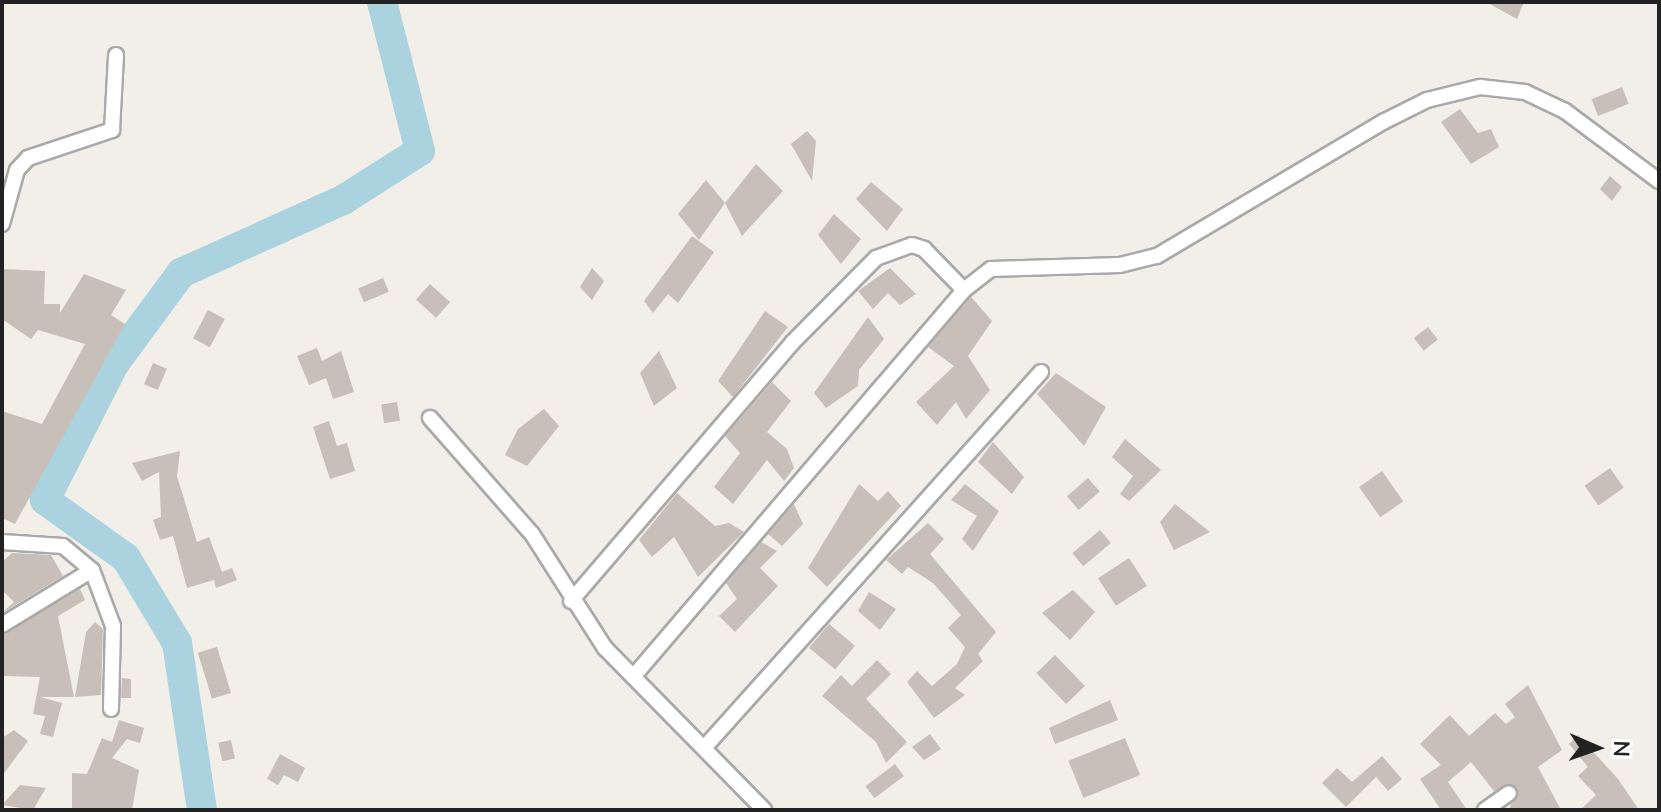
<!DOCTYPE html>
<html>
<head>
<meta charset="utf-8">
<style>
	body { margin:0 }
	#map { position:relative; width:1661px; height:812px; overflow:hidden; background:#f2efe9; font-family:"Nunito Sans",sans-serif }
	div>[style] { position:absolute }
	.river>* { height:30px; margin:-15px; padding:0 15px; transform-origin:15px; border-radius:15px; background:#aad3df }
	.building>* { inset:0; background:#c7bfb8; transform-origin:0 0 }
	.roads { filter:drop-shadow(2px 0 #a9a9a9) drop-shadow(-2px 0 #a9a9a9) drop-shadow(0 2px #a9a9a9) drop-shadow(0 -2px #a9a9a9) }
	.minor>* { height:14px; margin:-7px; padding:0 7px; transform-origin:7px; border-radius:7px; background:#fff }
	span { translate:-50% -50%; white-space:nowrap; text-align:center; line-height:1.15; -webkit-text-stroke:8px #fff; paint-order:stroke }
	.frame { position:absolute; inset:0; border:4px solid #222; pointer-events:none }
	.north { position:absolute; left:1557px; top:708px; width:80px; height:80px; -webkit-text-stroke:6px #fff; paint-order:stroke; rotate:92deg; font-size:22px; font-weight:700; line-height:32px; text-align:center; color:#222 }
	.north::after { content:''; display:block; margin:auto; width:28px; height:36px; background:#222; clip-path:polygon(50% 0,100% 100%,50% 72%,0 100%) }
</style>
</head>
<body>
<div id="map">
	<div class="river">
		<div style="left:202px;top:810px;width:169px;rotate:-98.5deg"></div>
		<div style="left:177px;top:643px;width:99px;rotate:-121deg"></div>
		<div style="left:126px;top:558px;width:100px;rotate:-144.4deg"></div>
		<div style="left:45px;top:500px;width:153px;rotate:-63.1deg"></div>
		<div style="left:114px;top:364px;width:113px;rotate:-53.6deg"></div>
		<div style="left:181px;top:273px;width:178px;rotate:-24.3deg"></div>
		<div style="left:343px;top:200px;width:91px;rotate:-32.5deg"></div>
		<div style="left:420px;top:151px;width:154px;rotate:-104.3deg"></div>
	</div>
	<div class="building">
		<div style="clip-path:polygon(1486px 2px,1524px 2px,1517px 19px)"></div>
		<div style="left:1622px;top:87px;width:18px;height:33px;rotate:68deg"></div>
		<div style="clip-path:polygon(1460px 109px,1478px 133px,1491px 129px,1499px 147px,1471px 164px,1441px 122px)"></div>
		<div style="clip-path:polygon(807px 131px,816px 141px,812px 181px,791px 144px)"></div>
		<div style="clip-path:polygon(756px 164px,783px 191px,742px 236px,725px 203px)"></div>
		<div style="clip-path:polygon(1610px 176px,1622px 187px,1612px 201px,1600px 189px)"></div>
		<div style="clip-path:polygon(706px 180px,725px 203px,699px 240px,678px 214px)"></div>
		<div style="clip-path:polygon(871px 182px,903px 209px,887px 231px,856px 199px)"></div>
		<div style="clip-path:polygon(834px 214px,861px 239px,841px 264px,818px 235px)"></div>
		<div style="clip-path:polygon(692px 236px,714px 252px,678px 303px,668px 294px,653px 313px,644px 301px)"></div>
		<div style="clip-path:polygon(592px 268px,604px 281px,592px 300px,580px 287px)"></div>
		<div style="clip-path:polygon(890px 268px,916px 294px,900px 305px,888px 293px,873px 309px,858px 291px)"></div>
		<div style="clip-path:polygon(2px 269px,45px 271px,44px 304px,60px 304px,60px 313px,84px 274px,126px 290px,111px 315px,125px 324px,15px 524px,2px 518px,2px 411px,42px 424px,85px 344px,38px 330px,31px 339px,2px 319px)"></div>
		<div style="left:383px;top:278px;width:15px;height:27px;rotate:67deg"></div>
		<div style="left:430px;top:284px;width:27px;height:21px;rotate:42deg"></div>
		<div style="clip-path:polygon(971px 297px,992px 321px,968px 356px,990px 390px,966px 419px,956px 402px,937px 425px,916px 402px,954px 366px,928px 347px)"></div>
		<div style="left:208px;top:310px;width:19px;height:32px;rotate:28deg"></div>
		<div style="clip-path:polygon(765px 311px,788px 327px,733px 397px,718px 381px)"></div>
		<div style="clip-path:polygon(868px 317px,884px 339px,859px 370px,858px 386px,826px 408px,814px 393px)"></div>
		<div style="left:1428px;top:327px;width:16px;height:18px;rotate:52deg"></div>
		<div style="clip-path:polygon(317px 348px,322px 361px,341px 351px,354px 392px,333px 399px,326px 378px,309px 385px,297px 356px)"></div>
		<div style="clip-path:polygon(659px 351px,677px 388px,654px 406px,640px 373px)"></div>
		<div style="left:153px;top:363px;width:15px;height:23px;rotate:23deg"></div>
		<div style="clip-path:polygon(1056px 373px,1106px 407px,1084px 446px,1037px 394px)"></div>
		<div style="clip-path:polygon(772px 382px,791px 401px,767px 432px,787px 449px,794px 468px,784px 481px,767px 460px,733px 504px,714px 487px,740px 453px,725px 436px)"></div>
		<div style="left:397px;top:402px;width:19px;height:16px;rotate:81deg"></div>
		<div style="clip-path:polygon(544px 409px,559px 426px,527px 466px,505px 455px,518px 429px)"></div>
		<div style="clip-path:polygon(329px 421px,337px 446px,347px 443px,355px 471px,330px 479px,313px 427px)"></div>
		<div style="clip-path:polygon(1125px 439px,1161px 470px,1129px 501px,1120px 494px,1133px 476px,1112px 457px)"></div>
		<div style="clip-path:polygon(993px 442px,1024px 477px,1012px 494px,978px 462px)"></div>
		<div style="clip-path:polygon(180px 451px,177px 476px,197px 542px,209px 537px,222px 572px,232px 568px,237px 580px,216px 588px,214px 580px,187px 588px,173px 536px,160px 540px,153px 520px,161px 517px,159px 472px,142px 481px,132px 463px)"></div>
		<div style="left:1610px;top:468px;width:24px;height:31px;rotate:55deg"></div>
		<div style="left:1382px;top:471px;width:37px;height:28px;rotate:55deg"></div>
		<div style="left:1088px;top:478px;width:18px;height:28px;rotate:49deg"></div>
		<div style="clip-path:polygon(859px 484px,878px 501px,888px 491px,901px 506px,827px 587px,808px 568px)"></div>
		<div style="clip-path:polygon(965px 484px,999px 511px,973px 551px,962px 539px,977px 516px,951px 500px)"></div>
		<div style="clip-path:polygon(677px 493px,715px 526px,729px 523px,744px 532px,698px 577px,674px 537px,652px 557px,639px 540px)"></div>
		<div style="clip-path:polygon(794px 504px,803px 524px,782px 546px,768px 534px)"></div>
		<div style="clip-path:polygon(1175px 504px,1210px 532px,1174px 550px,1160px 522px)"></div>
		<div style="clip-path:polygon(928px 523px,944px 539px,930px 554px,996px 632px,978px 654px,983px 661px,955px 688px,965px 695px,934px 718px,907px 682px,917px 671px,932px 686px,957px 664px,965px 647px,948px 628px,961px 615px,933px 583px,908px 567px,902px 574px,886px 560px)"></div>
		<div style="left:1100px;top:530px;width:17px;height:36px;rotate:50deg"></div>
		<div style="clip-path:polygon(761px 542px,777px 551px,760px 568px,778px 586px,735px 632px,719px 616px,737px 599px,726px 583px)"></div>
		<div style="clip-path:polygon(34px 554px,51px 555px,63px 576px,2px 613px,14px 602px,2px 590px,2px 562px,12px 553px)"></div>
		<div style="left:1129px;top:558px;width:33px;height:37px;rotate:57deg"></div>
		<div style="clip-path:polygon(80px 589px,85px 600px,58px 616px,74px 697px,40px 697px,62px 703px,53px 737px,40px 734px,45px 716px,33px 714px,40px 677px,4px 676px,2px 635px)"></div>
		<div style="clip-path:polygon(1073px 590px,1095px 612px,1070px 640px,1042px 613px)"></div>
		<div style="clip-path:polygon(869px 592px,896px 609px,880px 630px,858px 611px)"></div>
		<div style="clip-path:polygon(95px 622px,103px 629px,101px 695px,75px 697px,86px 632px)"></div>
		<div style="left:829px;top:624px;width:34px;height:31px;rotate:40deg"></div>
		<div style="left:217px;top:647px;width:48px;height:20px;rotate:73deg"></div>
		<div style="left:1055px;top:655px;width:43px;height:26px;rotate:46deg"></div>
		<div style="clip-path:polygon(877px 660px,891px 674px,866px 699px,907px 742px,886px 763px,876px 742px,822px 696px,841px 675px,852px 686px)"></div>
		<div style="clip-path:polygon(122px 678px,131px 679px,131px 698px,121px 698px)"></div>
		<div style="clip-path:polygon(1528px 685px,1562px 750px,1538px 767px,1561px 810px,1509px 810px,1517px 787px,1494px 791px,1471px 762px,1448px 782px,1467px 810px,1441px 810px,1420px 779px,1441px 765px,1420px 744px,1450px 715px,1469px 736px,1495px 713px,1506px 724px,1515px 717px,1505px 704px)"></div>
		<div style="clip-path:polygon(1110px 700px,1118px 720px,1055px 744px,1049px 728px)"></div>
		<div style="clip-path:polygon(119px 720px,144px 728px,140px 743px,127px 739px,112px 758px,139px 770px,132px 810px,72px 810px,72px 773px,87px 774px,102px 738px,112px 742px)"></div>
		<div style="clip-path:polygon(14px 730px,28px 741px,2px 776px,2px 738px)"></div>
		<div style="clip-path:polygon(930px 734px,941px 749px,924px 760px,912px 747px)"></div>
		<div style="clip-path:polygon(1578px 735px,1618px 779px,1639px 810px,1580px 810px,1596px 795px,1578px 776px,1588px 767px,1569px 744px)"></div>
		<div style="left:1125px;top:738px;width:40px;height:61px;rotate:68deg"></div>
		<div style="left:231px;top:740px;width:19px;height:13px;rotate:78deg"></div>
		<div style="clip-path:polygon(280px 754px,305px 768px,298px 782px,284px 775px,278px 785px,267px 779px)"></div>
		<div style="clip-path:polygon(1382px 756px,1402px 779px,1388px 791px,1376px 777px,1346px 807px,1322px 783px,1337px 768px,1352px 782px)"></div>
		<div style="left:895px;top:764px;width:15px;height:37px;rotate:53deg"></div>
		<div style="clip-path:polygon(20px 785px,46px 788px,33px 810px,2px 805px)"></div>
	</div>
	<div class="roads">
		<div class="minor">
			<div style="left:2px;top:224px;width:56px;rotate:-74.5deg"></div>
			<div style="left:17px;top:170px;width:16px;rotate:-47deg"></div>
			<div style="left:28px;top:158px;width:89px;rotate:-18.4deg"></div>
			<div style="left:112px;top:130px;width:75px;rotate:-86.9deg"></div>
			<div style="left:430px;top:418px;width:154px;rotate:48.7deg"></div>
			<div style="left:532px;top:534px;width:135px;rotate:57.4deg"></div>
			<div style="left:605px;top:648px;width:227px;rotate:45.5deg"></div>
			<div style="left:2px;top:542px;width:61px;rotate:3.8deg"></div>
			<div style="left:63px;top:546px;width:38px;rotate:40deg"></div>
			<div style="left:92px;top:570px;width:60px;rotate:69.4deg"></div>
			<div style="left:113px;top:626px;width:83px;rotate:91.4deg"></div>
			<div style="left:571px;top:601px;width:340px;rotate:-49.4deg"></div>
			<div style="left:792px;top:343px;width:120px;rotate:-45.3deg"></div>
			<div style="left:876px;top:258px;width:38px;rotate:-20deg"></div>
			<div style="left:912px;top:245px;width:13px;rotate:18deg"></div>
			<div style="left:924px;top:249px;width:57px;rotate:45.7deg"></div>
			<div style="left:2px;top:625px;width:105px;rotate:-31.4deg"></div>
			<div style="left:633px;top:677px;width:509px;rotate:-49.46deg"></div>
			<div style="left:964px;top:290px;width:34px;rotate:-38deg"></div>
			<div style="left:991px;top:269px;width:129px;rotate:-1.8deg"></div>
			<div style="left:1120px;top:265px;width:38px;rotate:-14deg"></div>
			<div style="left:1157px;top:256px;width:263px;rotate:-30.7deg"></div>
			<div style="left:1383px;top:122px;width:49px;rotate:-26.6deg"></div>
			<div style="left:1427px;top:100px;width:55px;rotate:-13.8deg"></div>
			<div style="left:1480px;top:87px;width:45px;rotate:6.3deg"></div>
			<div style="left:1525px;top:92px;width:44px;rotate:25.4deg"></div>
			<div style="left:1565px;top:111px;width:117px;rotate:36.7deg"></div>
			<div style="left:704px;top:748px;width:505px;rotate:-48.13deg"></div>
			<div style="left:1485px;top:810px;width:29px;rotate:-35deg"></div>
		</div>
	</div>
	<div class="frame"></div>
	<div class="north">N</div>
</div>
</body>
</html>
